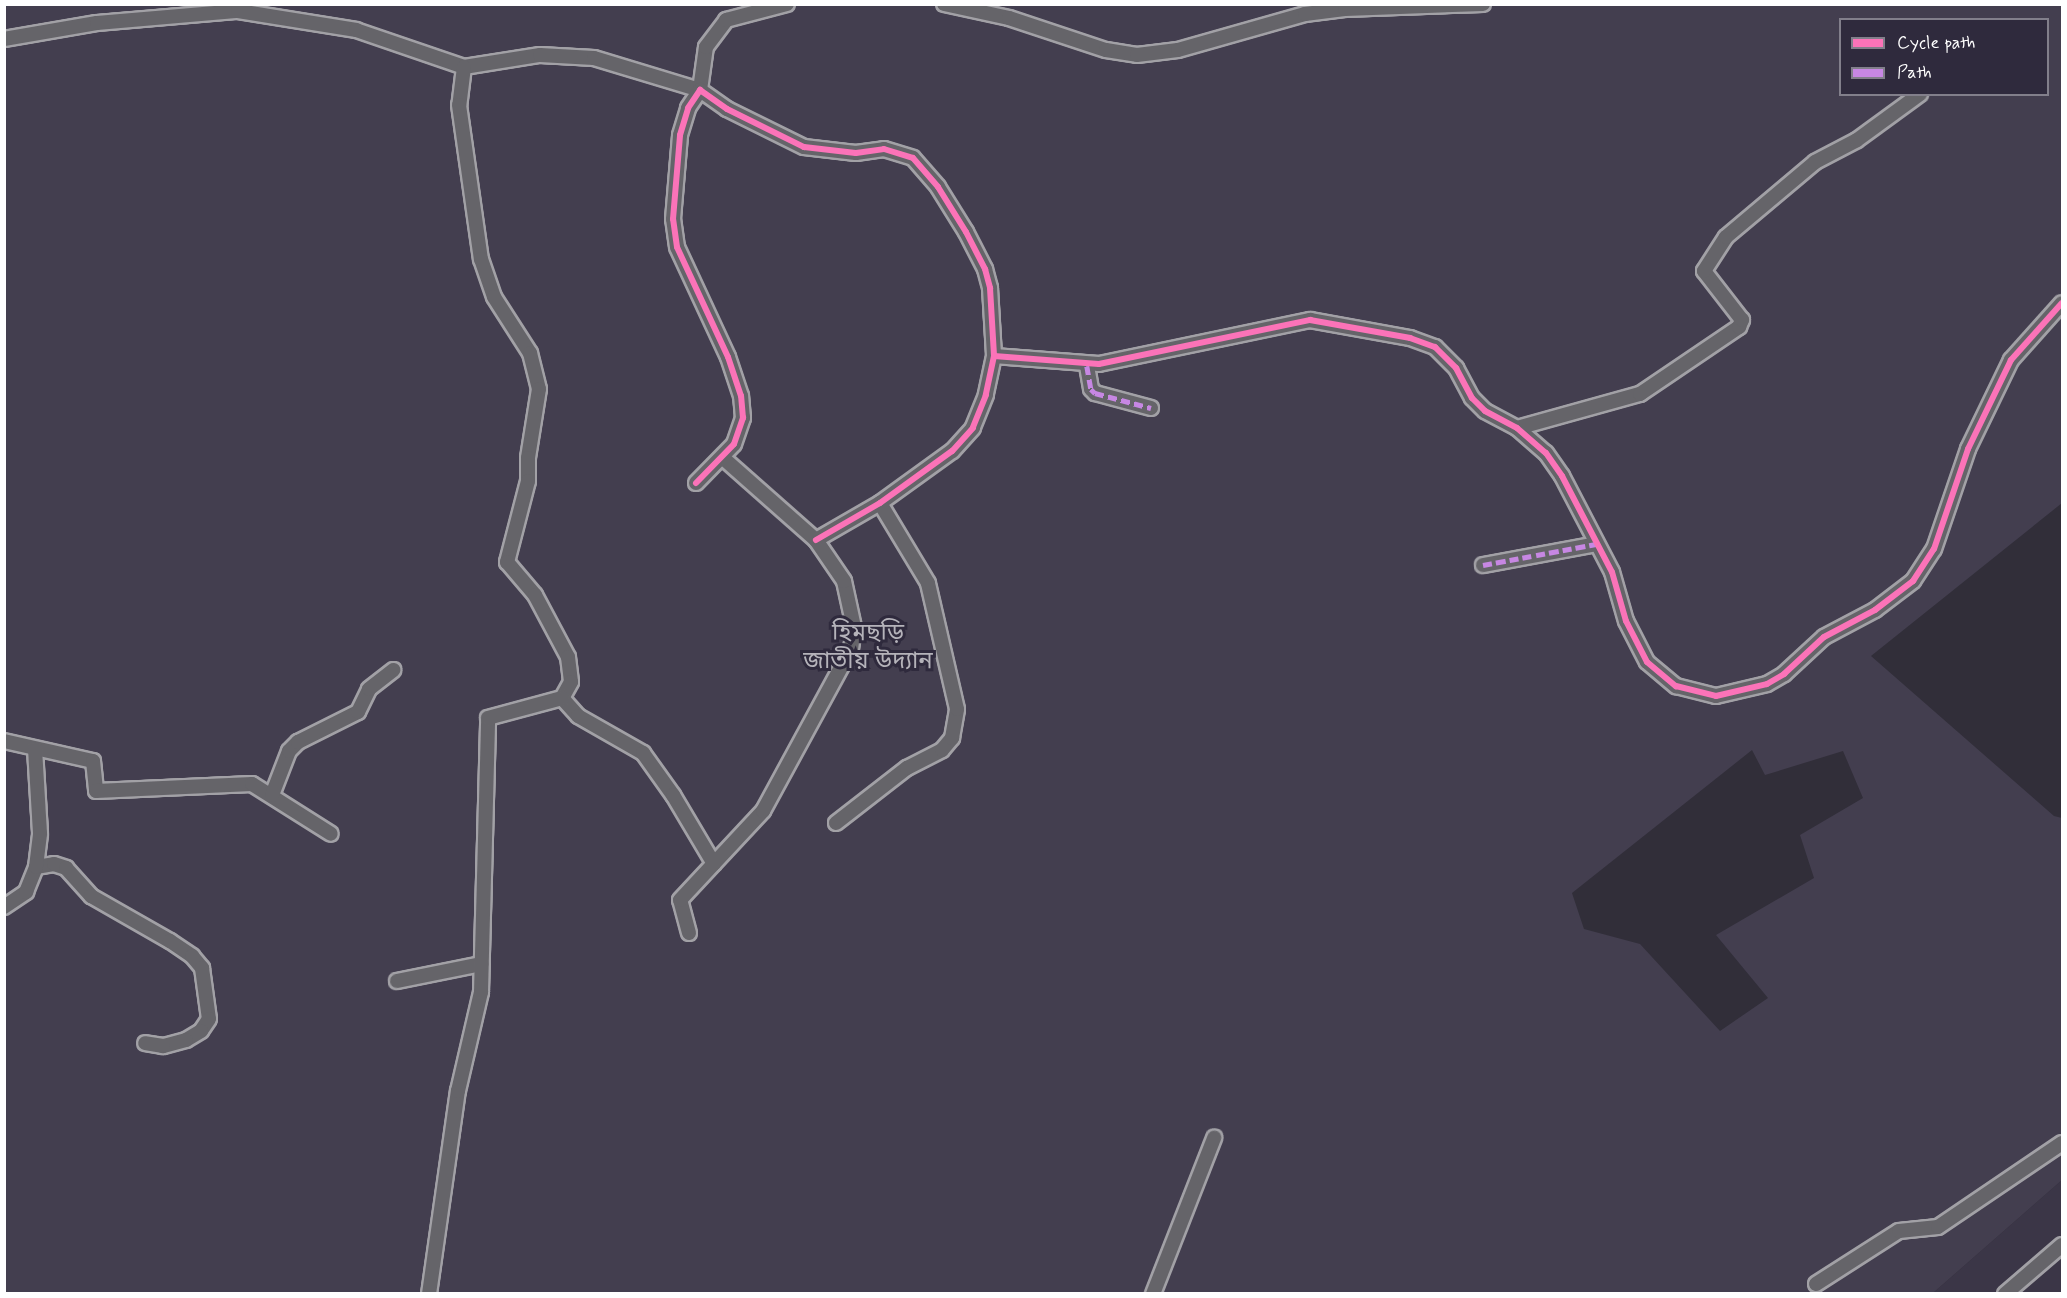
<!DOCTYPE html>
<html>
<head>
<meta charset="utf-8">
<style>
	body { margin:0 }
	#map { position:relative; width:2067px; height:1298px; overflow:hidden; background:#312e39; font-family:Mynerve,"Noto Sans Bengali",sans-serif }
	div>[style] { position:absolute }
	.built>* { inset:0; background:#3b3647 }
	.green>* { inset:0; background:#433e4f }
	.roads { filter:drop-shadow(2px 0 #a2a1a6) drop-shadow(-2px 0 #a2a1a6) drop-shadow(0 2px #a2a1a6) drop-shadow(0 -2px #a2a1a6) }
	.street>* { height:14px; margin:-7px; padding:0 7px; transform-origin:7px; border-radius:7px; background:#656469 }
	.quiet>* { height:4.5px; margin-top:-2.25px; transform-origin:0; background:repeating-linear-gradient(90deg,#c787e3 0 9px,transparent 0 13.5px) }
	.cycleway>* { height:6px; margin:-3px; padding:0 3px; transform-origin:3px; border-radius:3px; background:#fb73b8 }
	span { translate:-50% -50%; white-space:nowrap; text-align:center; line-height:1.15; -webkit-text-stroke:6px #2f2a3d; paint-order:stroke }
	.park-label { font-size:24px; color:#b5b3ba }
	.frame { position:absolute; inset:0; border:6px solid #fff; pointer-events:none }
	.legend { position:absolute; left:1839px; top:18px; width:210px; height:78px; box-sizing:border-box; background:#2f2a3d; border:2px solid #827f8b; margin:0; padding:8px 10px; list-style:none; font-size:18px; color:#fff }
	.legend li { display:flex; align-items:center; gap:12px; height:30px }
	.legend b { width:30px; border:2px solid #827f8b }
</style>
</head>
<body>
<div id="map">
	<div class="built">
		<div style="clip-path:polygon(2062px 1180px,2062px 1293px,1933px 1293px)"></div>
	</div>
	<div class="green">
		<div style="clip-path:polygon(evenodd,5px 5px,2062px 5px,2062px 503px,1871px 656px,2054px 816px,2062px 818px,2062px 1180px,1933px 1293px,5px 1294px,5px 5px,1840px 20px,2048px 20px,2048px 94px,1840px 94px,1840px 20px,5px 5px,1752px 750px,1765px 775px,1843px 751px,1863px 798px,1800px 835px,1814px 878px,1716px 935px,1768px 998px,1720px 1031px,1640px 944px,1584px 929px,1572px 893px,1752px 750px)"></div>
	</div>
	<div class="roads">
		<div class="street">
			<div style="left:944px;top:4px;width:66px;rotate:12.2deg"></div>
			<div style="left:1009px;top:18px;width:102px;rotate:18.3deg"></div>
			<div style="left:1106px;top:50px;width:31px;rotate:9deg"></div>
			<div style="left:1137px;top:55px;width:41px;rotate:-7deg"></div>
			<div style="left:1178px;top:50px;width:132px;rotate:-15.8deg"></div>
			<div style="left:1305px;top:14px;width:40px;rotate:-7.1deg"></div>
			<div style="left:1345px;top:9px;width:138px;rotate:-2.1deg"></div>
			<div style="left:4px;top:39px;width:94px;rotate:-9.8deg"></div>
			<div style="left:97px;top:23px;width:142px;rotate:-4.9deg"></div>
			<div style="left:238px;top:11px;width:120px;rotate:9.1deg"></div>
			<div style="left:356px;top:30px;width:114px;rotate:18.9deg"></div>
			<div style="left:464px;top:67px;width:77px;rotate:-9deg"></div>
			<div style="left:540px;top:55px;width:54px;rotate:3.2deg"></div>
			<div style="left:594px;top:58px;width:111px;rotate:16.8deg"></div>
			<div style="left:700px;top:90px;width:43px;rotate:-82.1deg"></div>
			<div style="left:706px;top:47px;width:34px;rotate:-53deg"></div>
			<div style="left:726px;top:20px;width:63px;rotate:-14.7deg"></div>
			<div style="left:464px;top:67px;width:38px;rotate:97deg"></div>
			<div style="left:459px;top:105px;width:156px;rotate:81.9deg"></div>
			<div style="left:481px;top:259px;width:40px;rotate:71.1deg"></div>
			<div style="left:494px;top:297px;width:67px;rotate:57.3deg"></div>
			<div style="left:530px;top:353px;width:37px;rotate:76deg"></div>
			<div style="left:539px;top:389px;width:70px;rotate:99.1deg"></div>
			<div style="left:528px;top:458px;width:23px;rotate:90deg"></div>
			<div style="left:528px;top:481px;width:84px;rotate:104.5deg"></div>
			<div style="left:507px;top:562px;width:43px;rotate:49.7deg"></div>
			<div style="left:535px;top:595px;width:70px;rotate:62deg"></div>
			<div style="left:568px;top:657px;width:25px;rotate:83deg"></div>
			<div style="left:571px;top:682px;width:18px;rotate:119deg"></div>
			<div style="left:562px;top:698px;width:24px;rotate:48deg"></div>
			<div style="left:578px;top:716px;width:75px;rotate:29.6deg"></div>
			<div style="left:643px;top:753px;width:52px;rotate:54.5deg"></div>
			<div style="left:673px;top:795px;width:80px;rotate:59.3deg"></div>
			<div style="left:994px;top:356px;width:105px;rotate:4.4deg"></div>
			<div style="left:1099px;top:364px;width:216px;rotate:-11.8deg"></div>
			<div style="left:1310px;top:320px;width:102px;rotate:10.2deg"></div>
			<div style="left:1410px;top:338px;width:27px;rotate:20deg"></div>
			<div style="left:1435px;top:347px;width:30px;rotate:45deg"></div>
			<div style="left:1456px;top:368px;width:34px;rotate:62deg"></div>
			<div style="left:1472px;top:398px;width:18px;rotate:45deg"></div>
			<div style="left:1485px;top:411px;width:36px;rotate:28deg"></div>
			<div style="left:1517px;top:428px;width:38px;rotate:41deg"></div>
			<div style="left:1546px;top:453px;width:28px;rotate:55deg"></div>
			<div style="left:1562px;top:476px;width:108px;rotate:62.5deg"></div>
			<div style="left:1612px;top:572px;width:51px;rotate:74.1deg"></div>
			<div style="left:1626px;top:621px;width:46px;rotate:62.9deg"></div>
			<div style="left:1647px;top:662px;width:38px;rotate:40deg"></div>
			<div style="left:1676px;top:686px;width:41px;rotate:14deg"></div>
			<div style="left:1716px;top:696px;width:52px;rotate:-13.2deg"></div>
			<div style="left:1767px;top:684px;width:20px;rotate:-30deg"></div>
			<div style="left:1784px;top:674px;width:54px;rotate:-42.8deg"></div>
			<div style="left:1824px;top:637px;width:58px;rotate:-27.9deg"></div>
			<div style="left:1875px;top:610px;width:48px;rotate:-37.3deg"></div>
			<div style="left:1913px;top:581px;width:38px;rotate:-57deg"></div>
			<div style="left:1934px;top:549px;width:106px;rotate:-71.2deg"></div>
			<div style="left:1968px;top:449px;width:99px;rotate:-64.2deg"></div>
			<div style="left:2011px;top:360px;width:76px;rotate:-48.2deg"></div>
			<div style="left:1087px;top:366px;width:23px;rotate:80deg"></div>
			<div style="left:1091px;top:389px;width:6px;rotate:45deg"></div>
			<div style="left:1095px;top:393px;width:58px;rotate:15deg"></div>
			<div style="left:1517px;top:428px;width:128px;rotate:-15.5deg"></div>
			<div style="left:1640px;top:394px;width:120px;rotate:-34.1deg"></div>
			<div style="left:1739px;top:327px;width:8px;rotate:-67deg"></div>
			<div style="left:1742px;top:320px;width:62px;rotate:-127.8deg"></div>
			<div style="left:1704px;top:271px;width:40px;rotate:-57.1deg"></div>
			<div style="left:1726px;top:237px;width:116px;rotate:-40.1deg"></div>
			<div style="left:1815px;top:162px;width:47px;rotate:-27.6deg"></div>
			<div style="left:1857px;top:140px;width:78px;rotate:-36.1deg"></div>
			<div style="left:696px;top:483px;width:54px;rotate:-45.7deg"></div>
			<div style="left:734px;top:444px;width:28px;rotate:-71deg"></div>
			<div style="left:743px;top:418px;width:22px;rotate:-95deg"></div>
			<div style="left:741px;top:396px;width:41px;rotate:-108.4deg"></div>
			<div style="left:728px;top:357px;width:121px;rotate:-114.9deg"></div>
			<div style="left:677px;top:247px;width:28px;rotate:-98deg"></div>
			<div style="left:673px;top:219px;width:84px;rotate:-85.2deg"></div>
			<div style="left:680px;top:135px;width:28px;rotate:-73deg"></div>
			<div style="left:688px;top:108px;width:22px;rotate:-56deg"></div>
			<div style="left:700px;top:90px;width:33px;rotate:35deg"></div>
			<div style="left:727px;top:109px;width:86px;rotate:26.3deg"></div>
			<div style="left:804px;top:147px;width:52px;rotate:6.6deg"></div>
			<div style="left:856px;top:153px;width:28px;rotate:-8deg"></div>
			<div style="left:884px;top:149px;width:30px;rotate:17deg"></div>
			<div style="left:913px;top:158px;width:38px;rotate:49deg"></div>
			<div style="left:938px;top:187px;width:53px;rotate:58.1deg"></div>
			<div style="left:966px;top:232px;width:42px;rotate:62.8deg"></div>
			<div style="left:985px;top:269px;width:20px;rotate:75deg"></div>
			<div style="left:990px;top:288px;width:68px;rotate:86.6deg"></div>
			<div style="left:994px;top:356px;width:40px;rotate:102deg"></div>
			<div style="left:986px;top:395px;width:35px;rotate:112deg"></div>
			<div style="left:973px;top:428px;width:31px;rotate:132deg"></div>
			<div style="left:952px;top:451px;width:89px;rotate:144.2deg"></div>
			<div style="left:880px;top:503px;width:74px;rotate:150deg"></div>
			<div style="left:1483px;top:565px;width:115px;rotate:-10.5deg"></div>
			<div style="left:4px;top:741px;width:91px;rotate:12.7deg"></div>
			<div style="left:93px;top:761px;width:30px;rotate:84deg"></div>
			<div style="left:96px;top:791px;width:156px;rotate:-2.6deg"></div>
			<div style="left:252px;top:784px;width:93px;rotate:32.3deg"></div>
			<div style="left:272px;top:795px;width:47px;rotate:-68.9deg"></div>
			<div style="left:289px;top:751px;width:13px;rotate:-45deg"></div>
			<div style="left:298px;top:742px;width:67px;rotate:-26.6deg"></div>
			<div style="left:358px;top:712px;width:25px;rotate:-64deg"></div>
			<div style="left:369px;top:689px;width:31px;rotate:-38deg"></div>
			<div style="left:836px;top:823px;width:90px;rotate:-37.8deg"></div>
			<div style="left:907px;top:768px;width:39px;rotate:-27deg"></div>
			<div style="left:942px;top:750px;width:16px;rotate:-50deg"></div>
			<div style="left:952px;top:738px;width:29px;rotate:-80deg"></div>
			<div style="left:957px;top:709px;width:129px;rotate:-103deg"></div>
			<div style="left:928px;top:583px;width:93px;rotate:-121deg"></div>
			<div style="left:36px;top:867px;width:18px;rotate:-9deg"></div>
			<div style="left:54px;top:864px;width:13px;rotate:18deg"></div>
			<div style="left:66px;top:868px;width:38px;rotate:48deg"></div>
			<div style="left:91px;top:896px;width:91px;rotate:29.7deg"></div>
			<div style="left:170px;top:941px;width:27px;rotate:34deg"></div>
			<div style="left:192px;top:956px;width:16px;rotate:50deg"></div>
			<div style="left:202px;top:968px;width:51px;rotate:82.2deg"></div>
			<div style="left:209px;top:1019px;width:14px;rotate:124deg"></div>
			<div style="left:201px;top:1031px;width:17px;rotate:149deg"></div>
			<div style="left:186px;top:1040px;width:24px;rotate:165deg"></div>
			<div style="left:163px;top:1046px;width:18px;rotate:-171deg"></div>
			<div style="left:4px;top:907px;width:27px;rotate:-34deg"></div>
			<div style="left:26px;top:892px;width:27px;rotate:-68deg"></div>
			<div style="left:36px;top:867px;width:34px;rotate:-83deg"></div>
			<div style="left:40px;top:833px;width:84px;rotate:-93.4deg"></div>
			<div style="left:689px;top:933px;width:34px;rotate:-105deg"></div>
			<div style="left:680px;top:900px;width:122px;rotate:-47deg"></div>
			<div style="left:763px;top:811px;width:184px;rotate:-61.5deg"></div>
			<div style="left:851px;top:649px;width:22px;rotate:-82deg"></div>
			<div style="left:854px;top:627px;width:47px;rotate:-102.3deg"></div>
			<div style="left:844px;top:581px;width:50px;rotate:-124.3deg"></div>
			<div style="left:816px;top:540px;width:124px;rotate:-138.6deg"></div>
			<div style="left:397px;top:981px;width:86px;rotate:-11.4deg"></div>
			<div style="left:1816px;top:1284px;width:98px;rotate:-32.6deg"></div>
			<div style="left:1899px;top:1231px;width:39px;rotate:-6deg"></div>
			<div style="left:1938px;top:1227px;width:150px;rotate:-34.1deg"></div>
			<div style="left:429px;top:1294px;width:205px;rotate:-81.9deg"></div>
			<div style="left:458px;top:1091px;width:102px;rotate:-76.9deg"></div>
			<div style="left:481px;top:992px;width:274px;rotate:-88.5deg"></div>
			<div style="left:488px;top:718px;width:77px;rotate:-15.1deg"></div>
			<div style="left:1153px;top:1294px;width:168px;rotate:-68.6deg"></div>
			<div style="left:2005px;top:1294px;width:75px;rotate:-40.7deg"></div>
		</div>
	</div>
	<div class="quiet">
		<div style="left:1087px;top:366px;width:23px;rotate:80deg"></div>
		<div style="left:1091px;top:389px;width:6px;rotate:45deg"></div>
		<div style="left:1095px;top:393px;width:58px;rotate:15deg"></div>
		<div style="left:1483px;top:565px;width:115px;rotate:-10.5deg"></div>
	</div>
	<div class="cycleway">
		<div style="left:994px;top:356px;width:105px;rotate:4.4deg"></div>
		<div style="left:1099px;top:364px;width:216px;rotate:-11.8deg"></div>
		<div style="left:1310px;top:320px;width:102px;rotate:10.2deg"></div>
		<div style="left:1410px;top:338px;width:27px;rotate:20deg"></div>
		<div style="left:1435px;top:347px;width:30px;rotate:45deg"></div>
		<div style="left:1456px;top:368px;width:34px;rotate:62deg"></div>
		<div style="left:1472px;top:398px;width:18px;rotate:45deg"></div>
		<div style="left:1485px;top:411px;width:36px;rotate:28deg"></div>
		<div style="left:1517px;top:428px;width:38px;rotate:41deg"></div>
		<div style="left:1546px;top:453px;width:28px;rotate:55deg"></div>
		<div style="left:1562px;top:476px;width:108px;rotate:62.5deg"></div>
		<div style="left:1612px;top:572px;width:51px;rotate:74.1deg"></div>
		<div style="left:1626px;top:621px;width:46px;rotate:62.9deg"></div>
		<div style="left:1647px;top:662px;width:38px;rotate:40deg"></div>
		<div style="left:1676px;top:686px;width:41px;rotate:14deg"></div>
		<div style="left:1716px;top:696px;width:52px;rotate:-13.2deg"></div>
		<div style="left:1767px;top:684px;width:20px;rotate:-30deg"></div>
		<div style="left:1784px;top:674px;width:54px;rotate:-42.8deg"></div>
		<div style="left:1824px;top:637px;width:58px;rotate:-27.9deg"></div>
		<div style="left:1875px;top:610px;width:48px;rotate:-37.3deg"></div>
		<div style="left:1913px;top:581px;width:38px;rotate:-57deg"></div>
		<div style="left:1934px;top:549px;width:106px;rotate:-71.2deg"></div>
		<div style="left:1968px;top:449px;width:99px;rotate:-64.2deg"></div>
		<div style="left:2011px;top:360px;width:76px;rotate:-48.2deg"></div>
		<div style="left:696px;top:483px;width:54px;rotate:-45.7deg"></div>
		<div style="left:734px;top:444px;width:28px;rotate:-71deg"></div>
		<div style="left:743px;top:418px;width:22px;rotate:-95deg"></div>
		<div style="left:741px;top:396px;width:41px;rotate:-108.4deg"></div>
		<div style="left:728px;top:357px;width:121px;rotate:-114.9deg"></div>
		<div style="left:677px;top:247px;width:28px;rotate:-98deg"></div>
		<div style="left:673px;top:219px;width:84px;rotate:-85.2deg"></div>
		<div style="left:680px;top:135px;width:28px;rotate:-73deg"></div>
		<div style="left:688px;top:108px;width:22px;rotate:-56deg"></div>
		<div style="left:700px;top:90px;width:33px;rotate:35deg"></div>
		<div style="left:727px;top:109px;width:86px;rotate:26.3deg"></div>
		<div style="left:804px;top:147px;width:52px;rotate:6.6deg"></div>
		<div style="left:856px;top:153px;width:28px;rotate:-8deg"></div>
		<div style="left:884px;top:149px;width:30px;rotate:17deg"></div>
		<div style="left:913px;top:158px;width:38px;rotate:49deg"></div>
		<div style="left:938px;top:187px;width:53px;rotate:58.1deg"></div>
		<div style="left:966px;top:232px;width:42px;rotate:62.8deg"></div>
		<div style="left:985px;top:269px;width:20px;rotate:75deg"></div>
		<div style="left:990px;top:288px;width:68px;rotate:86.6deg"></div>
		<div style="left:994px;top:356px;width:40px;rotate:102deg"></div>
		<div style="left:986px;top:395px;width:35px;rotate:112deg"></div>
		<div style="left:973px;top:428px;width:31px;rotate:132deg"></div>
		<div style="left:952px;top:451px;width:89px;rotate:144.2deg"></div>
		<div style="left:880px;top:503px;width:74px;rotate:150deg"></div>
	</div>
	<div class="park-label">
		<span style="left:868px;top:648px">হিমছড়ি<br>জাতীয় উদ্যান</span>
	</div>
	<div class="frame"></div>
	<ul class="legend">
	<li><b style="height:8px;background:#fb73b8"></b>Cycle path</li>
	<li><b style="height:8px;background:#c787e3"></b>Path</li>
	</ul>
</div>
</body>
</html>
